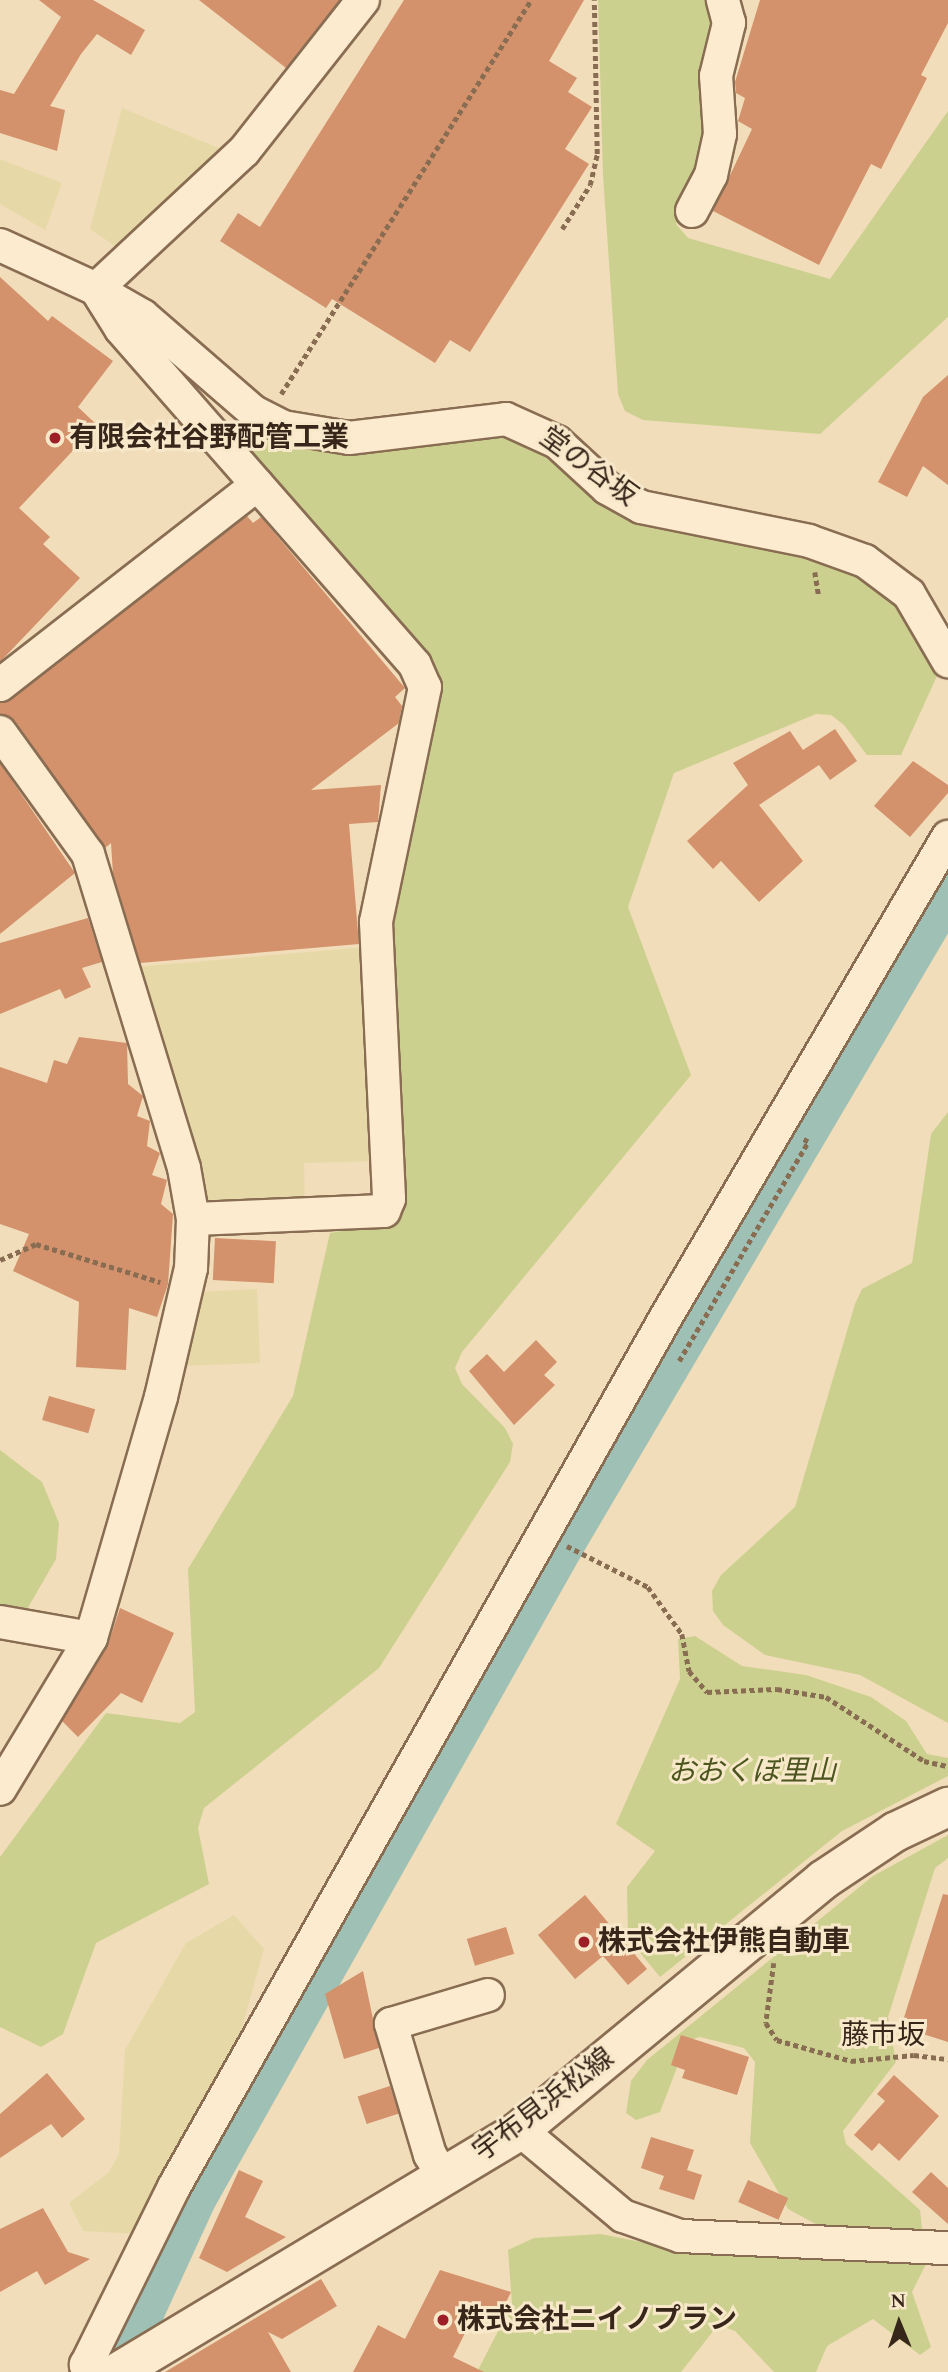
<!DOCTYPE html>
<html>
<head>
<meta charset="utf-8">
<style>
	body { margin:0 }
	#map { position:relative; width:948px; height:2372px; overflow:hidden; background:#f1ddba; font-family:Spectral,"Noto Sans JP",serif }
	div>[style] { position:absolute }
	.farmland>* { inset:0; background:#e7d9a7 }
	.green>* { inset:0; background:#ccd08e }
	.river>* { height:49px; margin:-24.5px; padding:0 24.5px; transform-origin:24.5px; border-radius:24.5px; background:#9fc1b5 }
	.building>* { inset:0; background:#d3916c; transform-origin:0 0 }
	.path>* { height:4.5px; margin-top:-2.25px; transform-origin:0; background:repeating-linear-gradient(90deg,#896d53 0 5px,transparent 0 8.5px) }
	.roads { filter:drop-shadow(2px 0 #896d53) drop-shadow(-2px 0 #896d53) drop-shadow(0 2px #896d53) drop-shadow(0 -2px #896d53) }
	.minor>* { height:32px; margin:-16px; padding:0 16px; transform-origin:16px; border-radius:16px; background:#fcebce }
	.secondary>* { height:38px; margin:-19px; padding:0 19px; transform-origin:19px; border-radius:19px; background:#fcebce }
	.dots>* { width:19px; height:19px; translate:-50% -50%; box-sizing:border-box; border:4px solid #f8e8ca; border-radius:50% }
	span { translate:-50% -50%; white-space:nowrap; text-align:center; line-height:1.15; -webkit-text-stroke:6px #f8e8ca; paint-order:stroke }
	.poi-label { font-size:28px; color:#37261a; font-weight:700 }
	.left { translate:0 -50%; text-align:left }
	.street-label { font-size:28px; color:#37261a }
	.park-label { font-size:28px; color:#4b551e; font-style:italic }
	.north { position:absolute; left:864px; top:2288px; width:70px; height:70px; -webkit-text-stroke:5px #f8e8ca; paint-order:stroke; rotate:358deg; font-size:19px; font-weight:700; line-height:28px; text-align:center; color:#37261a }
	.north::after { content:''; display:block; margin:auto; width:24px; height:32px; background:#37261a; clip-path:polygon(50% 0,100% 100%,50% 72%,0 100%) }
</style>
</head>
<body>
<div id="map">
	<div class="farmland">
		<div style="clip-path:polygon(122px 108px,228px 152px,122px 251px,90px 229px)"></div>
		<div style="clip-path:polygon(0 159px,62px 183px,45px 230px,0 204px)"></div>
		<div style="clip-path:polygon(366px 947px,377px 1161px,304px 1163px,305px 1207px,203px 1204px,135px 967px)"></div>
		<div style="clip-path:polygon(257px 1289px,260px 1363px,179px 1366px,196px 1292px)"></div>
		<div style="clip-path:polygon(234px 1915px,264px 1949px,241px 2031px,246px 2036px,138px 2234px,83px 2231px,69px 2203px,109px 2172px,119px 2154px,125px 2050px,186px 1943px)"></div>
	</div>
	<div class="green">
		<div style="clip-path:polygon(598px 0,711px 0,717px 10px,707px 152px,676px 224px,688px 238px,830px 279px,948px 111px,948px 317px,820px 434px,643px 420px,625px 411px,618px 394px,603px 175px)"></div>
		<div style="clip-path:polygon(235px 425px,505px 429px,571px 469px,836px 561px,902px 601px,937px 676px,901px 755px,867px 755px,844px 725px,831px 715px,816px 714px,674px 773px,628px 907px,691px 1075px,462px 1352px,455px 1368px,462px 1384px,505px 1428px,513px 1444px,510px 1462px,379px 1668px,204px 1808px,198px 1828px,209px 1884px,96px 1943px,63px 2034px,41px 2047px,0 2027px,0 1857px,106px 1713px,180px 1723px,195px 1712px,188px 1569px,293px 1396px,330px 1233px,374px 1225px,387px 944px,435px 711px,232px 435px)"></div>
		<div style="clip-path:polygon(948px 1112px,948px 1723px,860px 1675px,765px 1655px,723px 1625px,713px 1611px,712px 1591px,721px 1575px,795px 1507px,855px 1304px,862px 1289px,912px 1263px,931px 1134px)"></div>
		<div style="clip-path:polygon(0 1450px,42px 1482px,59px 1523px,56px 1559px,26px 1611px,0 1611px)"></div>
		<div style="clip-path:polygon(695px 1636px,742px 1666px,806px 1675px,871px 1697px,906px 1721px,927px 1754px,948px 1758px,948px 1776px,842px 1831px,660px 1977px,628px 1938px,627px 1887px,655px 1851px,616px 1824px,680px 1679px,678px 1639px)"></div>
		<div style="clip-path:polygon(948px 1835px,948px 1858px,935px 1868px,888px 2017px,896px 2062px,843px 2131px,846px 2144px,920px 2210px,922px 2229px,825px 2229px,788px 2209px,750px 2143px,755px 2062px,744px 2048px,700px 2037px,687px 2041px,660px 2112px,636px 2120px,626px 2113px,631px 2081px,647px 2060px,873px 1876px)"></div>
		<div style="clip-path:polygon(601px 2234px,680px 2250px,927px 2262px,912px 2292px,931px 2347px,920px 2355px,873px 2319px,827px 2346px,816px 2372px,774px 2372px,735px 2331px,718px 2325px,681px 2372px,477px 2372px,512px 2304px,508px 2250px,534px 2238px)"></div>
	</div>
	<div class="river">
		<div style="left:131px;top:2329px;width:146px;rotate:-65.4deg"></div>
		<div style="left:192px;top:2196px;width:748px;rotate:-60.63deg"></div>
		<div style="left:559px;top:1544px;width:766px;rotate:-59.49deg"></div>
	</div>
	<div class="building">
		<div style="clip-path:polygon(39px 0,93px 0,145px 30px,131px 55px,97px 34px,81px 54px,50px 106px,65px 110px,57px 151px,0 133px,0 90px,14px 94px,61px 17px)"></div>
		<div style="clip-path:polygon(199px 0,340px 0,286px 68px)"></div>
		<div style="clip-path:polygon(404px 0,584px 0,549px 61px,577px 78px,568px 92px,592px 107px,565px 149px,589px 164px,470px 352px,450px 340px,435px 363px,332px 299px,326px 308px,220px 241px,238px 213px,260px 227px)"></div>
		<div style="clip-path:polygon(760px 0,948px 0,948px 23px,921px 75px,927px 78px,881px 169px,871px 164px,819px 265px,713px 211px,752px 129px,738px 121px,745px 98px,736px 93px,735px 82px)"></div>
		<div style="clip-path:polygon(0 277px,48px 321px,52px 316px,113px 361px,78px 407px,97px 425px,19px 508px,50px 537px,43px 544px,80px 578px,0 662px)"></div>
		<div style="clip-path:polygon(948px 375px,948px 485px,923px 466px,907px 497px,878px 482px,923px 397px)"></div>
		<div style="clip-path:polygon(247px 516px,253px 523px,261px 517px,405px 688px,395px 697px,402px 706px,399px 723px,311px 790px,381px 785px,378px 822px,349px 824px,359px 944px,140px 963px,113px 874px,111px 843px,105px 848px,15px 721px,0 714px,0 703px)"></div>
		<div style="clip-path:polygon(835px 729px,857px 761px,830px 780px,819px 765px,759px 805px,803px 861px,759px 902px,721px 861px,713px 869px,687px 841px,748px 785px,733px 763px,790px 731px,803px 750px)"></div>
		<div style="clip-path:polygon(913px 761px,948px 785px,948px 793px,910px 837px,874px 806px)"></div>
		<div style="clip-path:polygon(0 763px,75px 873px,0 934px)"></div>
		<div style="clip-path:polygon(88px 918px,102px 962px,82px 968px,91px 987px,65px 999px,60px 989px,0 1014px,0 943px)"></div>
		<div style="clip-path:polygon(79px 1037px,127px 1043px,128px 1084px,143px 1096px,137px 1116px,150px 1121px,147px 1146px,160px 1153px,152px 1175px,167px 1180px,161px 1204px,173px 1214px,168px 1284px,157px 1317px,129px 1308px,126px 1370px,76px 1367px,79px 1302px,13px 1271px,29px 1234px,0 1224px,0 1067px,47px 1083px,54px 1060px,67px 1064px)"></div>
		<div style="left:215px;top:1238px;width:61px;height:42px;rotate:3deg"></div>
		<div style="clip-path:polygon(536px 1340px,557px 1362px,544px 1375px,555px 1385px,514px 1425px,469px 1371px,487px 1354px,504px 1372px)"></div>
		<div style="left:49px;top:1396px;width:48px;height:25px;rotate:16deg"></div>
		<div style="clip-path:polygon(120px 1608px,174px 1633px,142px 1703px,121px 1693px,78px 1737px,62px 1721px,107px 1647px)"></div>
		<div style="clip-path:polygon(943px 1894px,948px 1895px,948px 2042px,901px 2027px)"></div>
		<div style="clip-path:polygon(585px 1895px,647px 1969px,628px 1985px,603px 1956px,575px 1979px,538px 1935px)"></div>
		<div style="left:506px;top:1927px;width:28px;height:41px;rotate:73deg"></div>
		<div style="clip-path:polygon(363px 1971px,379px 2048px,344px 2059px,325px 1994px)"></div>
		<div style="clip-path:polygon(681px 2035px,749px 2057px,737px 2095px,682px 2078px,685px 2070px,671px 2065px)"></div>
		<div style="clip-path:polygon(47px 2073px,85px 2119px,62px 2138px,51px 2124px,0 2158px,0 2114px)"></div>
		<div style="clip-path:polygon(894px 2075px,939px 2116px,899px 2161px,879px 2143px,872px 2151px,854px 2135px,885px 2101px,877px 2094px)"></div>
		<div style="left:390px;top:2086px;width:29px;height:34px;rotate:72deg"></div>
		<div style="clip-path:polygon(651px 2137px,694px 2150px,687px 2170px,702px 2175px,694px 2200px,659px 2189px,664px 2176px,641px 2168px)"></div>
		<div style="clip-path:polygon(239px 2170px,263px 2181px,245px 2217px,286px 2237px,227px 2272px,199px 2258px)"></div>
		<div style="clip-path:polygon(931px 2172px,948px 2188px,948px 2224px,912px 2192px)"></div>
		<div style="left:748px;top:2180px;width:44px;height:24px;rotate:24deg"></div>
		<div style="clip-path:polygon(43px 2208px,68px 2252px,90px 2259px,45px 2285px,37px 2271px,0 2292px,0 2229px)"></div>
		<div style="clip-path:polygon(440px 2270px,511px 2292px,496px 2323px,475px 2313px,453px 2357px,484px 2372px,353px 2372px,378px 2325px,405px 2339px)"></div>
		<div style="clip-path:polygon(321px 2279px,337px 2306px,282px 2339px,268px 2332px,291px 2372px,165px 2372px)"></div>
	</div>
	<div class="path">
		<div style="left:562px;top:229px;width:52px;rotate:-57.5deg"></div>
		<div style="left:590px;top:185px;width:32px;rotate:-77deg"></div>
		<div style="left:597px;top:154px;width:154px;rotate:-91.1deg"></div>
		<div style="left:281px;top:394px;width:467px;rotate:-57.6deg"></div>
		<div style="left:815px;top:572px;width:25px;rotate:81deg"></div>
		<div style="left:0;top:1260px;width:39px;rotate:-24deg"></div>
		<div style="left:36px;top:1244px;width:130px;rotate:17deg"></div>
		<div style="left:679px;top:1361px;width:254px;rotate:-59.5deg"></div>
		<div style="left:808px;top:1142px;width:6px;rotate:-149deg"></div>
		<div style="left:567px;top:1546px;width:91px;rotate:26.8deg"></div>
		<div style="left:648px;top:1587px;width:58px;rotate:54.1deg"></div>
		<div style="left:682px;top:1634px;width:38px;rotate:79deg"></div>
		<div style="left:689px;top:1671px;width:28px;rotate:49deg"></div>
		<div style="left:707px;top:1692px;width:70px;rotate:-2.5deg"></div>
		<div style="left:777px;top:1689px;width:50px;rotate:9.3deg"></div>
		<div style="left:826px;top:1697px;width:117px;rotate:33.1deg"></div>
		<div style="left:924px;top:1761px;width:25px;rotate:12deg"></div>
		<div style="left:774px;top:1963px;width:61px;rotate:97.6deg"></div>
		<div style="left:766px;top:2023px;width:20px;rotate:57deg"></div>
		<div style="left:777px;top:2040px;width:77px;rotate:15.8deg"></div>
		<div style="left:851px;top:2061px;width:63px;rotate:-5.4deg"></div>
		<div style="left:914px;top:2055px;width:34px;rotate:7deg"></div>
	</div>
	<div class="roads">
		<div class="minor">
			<div style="left:363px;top:0;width:192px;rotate:128.2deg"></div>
			<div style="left:244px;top:151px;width:202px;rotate:137deg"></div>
			<div style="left:96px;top:289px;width:54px;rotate:29.9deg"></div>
			<div style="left:143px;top:316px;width:147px;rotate:40.9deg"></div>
			<div style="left:254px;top:412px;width:33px;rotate:27deg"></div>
			<div style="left:283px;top:427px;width:67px;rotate:9.5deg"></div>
			<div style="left:349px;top:438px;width:158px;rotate:-6.9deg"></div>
			<div style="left:506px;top:419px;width:56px;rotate:24.3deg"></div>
			<div style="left:557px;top:442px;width:68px;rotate:42.6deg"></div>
			<div style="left:607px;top:488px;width:39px;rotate:29deg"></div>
			<div style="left:641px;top:507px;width:171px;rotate:11.4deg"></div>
			<div style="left:809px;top:541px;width:59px;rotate:19.7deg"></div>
			<div style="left:865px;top:561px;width:55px;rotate:36.9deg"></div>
			<div style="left:909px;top:594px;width:78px;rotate:59.8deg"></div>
			<div style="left:692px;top:211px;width:41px;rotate:-62.2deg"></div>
			<div style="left:711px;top:175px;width:42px;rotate:-77.6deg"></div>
			<div style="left:720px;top:134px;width:58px;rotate:-93.9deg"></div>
			<div style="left:716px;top:76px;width:55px;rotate:-76.2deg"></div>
			<div style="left:729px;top:23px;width:24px;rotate:-105deg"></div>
			<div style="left:0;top:245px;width:106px;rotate:24.6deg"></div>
			<div style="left:96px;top:289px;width:47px;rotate:58deg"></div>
			<div style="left:121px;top:329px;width:446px;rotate:48.8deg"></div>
			<div style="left:415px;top:665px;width:24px;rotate:66deg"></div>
			<div style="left:425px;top:687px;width:240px;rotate:101.8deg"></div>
			<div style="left:376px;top:922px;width:277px;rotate:87.3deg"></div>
			<div style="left:389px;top:1199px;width:13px;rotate:113deg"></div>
			<div style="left:384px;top:1211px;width:191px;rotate:177.6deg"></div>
			<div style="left:0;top:685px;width:326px;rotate:-37.9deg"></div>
			<div style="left:0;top:732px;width:150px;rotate:54.2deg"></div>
			<div style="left:88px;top:854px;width:328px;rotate:73deg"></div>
			<div style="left:184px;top:1168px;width:52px;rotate:80deg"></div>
			<div style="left:193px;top:1219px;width:49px;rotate:92.3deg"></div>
			<div style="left:191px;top:1268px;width:132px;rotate:103.1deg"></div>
			<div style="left:161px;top:1397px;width:251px;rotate:106.2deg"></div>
			<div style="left:91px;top:1638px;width:176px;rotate:121.1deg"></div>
			<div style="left:0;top:1622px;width:92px;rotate:10deg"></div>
			<div style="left:520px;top:2130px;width:134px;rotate:39.9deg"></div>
			<div style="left:623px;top:2216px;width:60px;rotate:19.3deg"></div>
			<div style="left:680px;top:2236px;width:268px;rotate:2.6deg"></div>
			<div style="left:444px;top:2178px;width:27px;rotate:-121deg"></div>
			<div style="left:430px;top:2155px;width:137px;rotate:-106.6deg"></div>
			<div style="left:391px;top:2024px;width:101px;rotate:-16.6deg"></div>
			<div style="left:91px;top:2372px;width:9px;rotate:-126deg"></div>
			<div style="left:86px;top:2365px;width:199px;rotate:-63.7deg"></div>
			<div style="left:174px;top:2187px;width:999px;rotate:-60.51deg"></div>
			<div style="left:666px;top:1317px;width:557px;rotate:-59.57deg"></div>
		</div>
		<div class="secondary">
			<div style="left:118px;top:2372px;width:469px;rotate:-31deg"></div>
			<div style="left:520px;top:2130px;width:393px;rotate:-39.5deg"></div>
			<div style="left:823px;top:1880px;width:87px;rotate:-33.7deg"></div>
			<div style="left:895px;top:1832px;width:59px;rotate:-25.3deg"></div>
		</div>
	</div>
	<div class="dots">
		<div style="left:55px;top:438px;background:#9d1e27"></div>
		<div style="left:584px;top:1942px;background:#9d1e27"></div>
		<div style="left:443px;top:2320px;background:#9d1e27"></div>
	</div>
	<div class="poi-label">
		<span class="left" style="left:69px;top:438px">有限会社谷野配管工業</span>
		<span class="left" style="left:598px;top:1942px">株式会社伊熊自動車</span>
		<span class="left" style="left:457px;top:2320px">株式会社ニイノプラン</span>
	</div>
	<div class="street-label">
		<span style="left:588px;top:467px;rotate:36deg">堂の谷坂</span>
		<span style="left:883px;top:2036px">藤市坂</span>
		<span style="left:544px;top:2105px;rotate:-37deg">宇布見浜松線</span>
	</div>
	<div class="park-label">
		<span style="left:752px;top:1772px">おおくぼ里山</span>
	</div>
	<div class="north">N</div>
</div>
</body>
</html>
